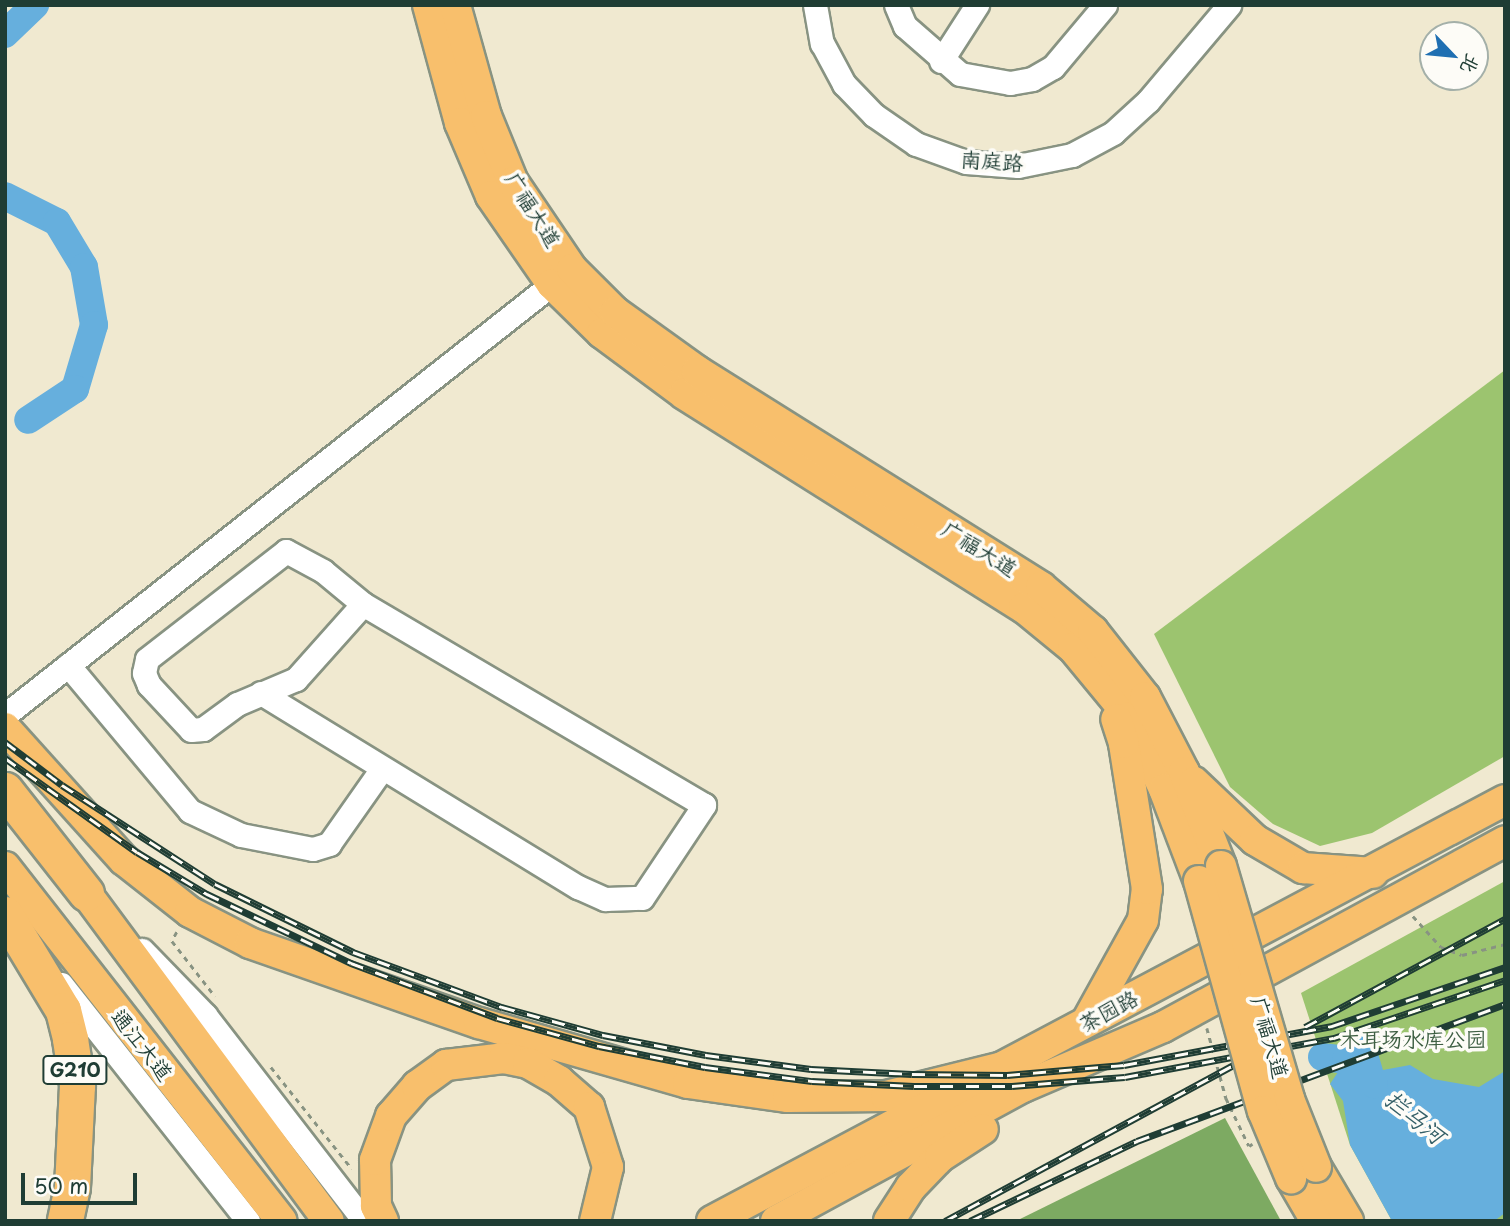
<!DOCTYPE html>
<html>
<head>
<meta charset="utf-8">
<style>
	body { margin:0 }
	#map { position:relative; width:1510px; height:1226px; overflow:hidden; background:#f0e9d0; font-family:"Playpen Sans","LXGW WenKai TC",sans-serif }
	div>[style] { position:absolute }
	.green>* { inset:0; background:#9cc46f }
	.forest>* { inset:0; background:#7daa62 }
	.water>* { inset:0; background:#66afdd }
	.river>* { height:28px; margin:-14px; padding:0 14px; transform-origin:14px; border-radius:14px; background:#66afdd }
	.path>* { height:2.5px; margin-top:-1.25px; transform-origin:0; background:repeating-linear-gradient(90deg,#889382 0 5px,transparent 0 10px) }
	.roads { filter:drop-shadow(2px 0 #889382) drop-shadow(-2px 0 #889382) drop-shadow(0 2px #889382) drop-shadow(0 -2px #889382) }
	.minor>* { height:23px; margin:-11.5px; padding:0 11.5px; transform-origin:11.5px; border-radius:11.5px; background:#fff }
	.major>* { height:30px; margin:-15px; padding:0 15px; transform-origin:15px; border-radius:15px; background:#f8bf6c }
	.highway>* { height:35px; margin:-17.5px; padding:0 17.5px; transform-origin:17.5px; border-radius:17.5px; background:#f8bf6c }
	.rail>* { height:7px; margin-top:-3.5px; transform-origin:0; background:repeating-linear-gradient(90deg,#fdfcf7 0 13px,#1f3d34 0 26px); box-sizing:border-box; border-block:2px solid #1f3d34 }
	.bridges { filter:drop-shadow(2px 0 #889382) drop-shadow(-2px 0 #889382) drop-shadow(0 2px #889382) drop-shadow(0 -2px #889382) }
	.major-bridge>* { height:30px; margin:-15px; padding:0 15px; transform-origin:15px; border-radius:15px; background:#f8bf6c }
	span { translate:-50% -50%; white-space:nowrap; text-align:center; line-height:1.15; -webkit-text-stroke:7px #fdfcf7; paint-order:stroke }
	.shield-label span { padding:2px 5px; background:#fdfcf7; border:2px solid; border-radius:5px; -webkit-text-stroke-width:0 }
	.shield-label { font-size:19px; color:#1f3d34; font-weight:700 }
	.street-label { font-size:21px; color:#1f3d34 }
	.park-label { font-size:21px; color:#3e5f43 }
	.water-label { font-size:23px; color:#345f67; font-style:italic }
	.frame { position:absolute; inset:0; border:7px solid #1f3d34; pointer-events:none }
	.north { position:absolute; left:1419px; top:21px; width:70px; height:70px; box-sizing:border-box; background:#fdfcf7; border:2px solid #a4b0a9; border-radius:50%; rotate:116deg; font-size:19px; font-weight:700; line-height:28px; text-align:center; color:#1f3d34 }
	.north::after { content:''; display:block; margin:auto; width:24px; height:32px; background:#1f6fb2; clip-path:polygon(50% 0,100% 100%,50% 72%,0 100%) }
	.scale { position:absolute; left:21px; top:1173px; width:116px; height:32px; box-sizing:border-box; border:4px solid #1f3d34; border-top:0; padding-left:9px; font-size:21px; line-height:24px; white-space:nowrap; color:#1f3d34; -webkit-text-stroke:5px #fdfcf7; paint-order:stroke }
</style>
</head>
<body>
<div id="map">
	<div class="green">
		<div style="clip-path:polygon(1505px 370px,1505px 756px,1372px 833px,1320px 846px,1273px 824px,1230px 787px,1154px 634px)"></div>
		<div style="clip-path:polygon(1505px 881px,1505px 1221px,1392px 1221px,1350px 1145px,1301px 993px)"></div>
	</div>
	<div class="forest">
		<div style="clip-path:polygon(1225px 1118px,1281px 1221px,1016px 1221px)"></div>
	</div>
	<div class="water">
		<div style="clip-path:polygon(1356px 1031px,1372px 1033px,1383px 1070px,1410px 1065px,1433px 1079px,1479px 1087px,1505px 1071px,1505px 1213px,1494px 1221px,1392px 1221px,1350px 1145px,1343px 1101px,1330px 1084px,1346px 1060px)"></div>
	</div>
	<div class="river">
		<div style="left:5px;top:34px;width:42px;rotate:-44deg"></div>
		<div style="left:5px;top:196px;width:58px;rotate:26.6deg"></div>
		<div style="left:57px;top:222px;width:52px;rotate:59deg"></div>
		<div style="left:84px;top:267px;width:59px;rotate:80.2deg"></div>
		<div style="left:94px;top:325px;width:67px;rotate:106.5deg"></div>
		<div style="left:75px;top:389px;width:56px;rotate:146.6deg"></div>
		<div style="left:1322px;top:1057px;width:24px;rotate:7deg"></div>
		<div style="left:1346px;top:1060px;width:37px;rotate:41deg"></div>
	</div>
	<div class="path">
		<div style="left:201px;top:894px;width:9px;rotate:-54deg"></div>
		<div style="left:1413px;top:916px;width:42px;rotate:47.9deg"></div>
		<div style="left:1441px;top:947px;width:22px;rotate:21deg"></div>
		<div style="left:1462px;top:955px;width:44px;rotate:-14.3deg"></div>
		<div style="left:177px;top:932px;width:10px;rotate:119deg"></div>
		<div style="left:172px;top:941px;width:70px;rotate:52deg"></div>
		<div style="left:1207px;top:1028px;width:73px;rotate:74.8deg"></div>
		<div style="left:1226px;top:1098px;width:53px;rotate:64.4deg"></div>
		<div style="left:1249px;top:1146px;width:4px;rotate:-34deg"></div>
		<div style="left:271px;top:1067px;width:130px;rotate:51.5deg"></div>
	</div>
	<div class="roads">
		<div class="minor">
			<div style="left:815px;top:5px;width:39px;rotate:80deg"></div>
			<div style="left:822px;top:43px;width:47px;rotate:61.8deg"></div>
			<div style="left:844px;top:84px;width:43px;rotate:45.9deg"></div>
			<div style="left:874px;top:115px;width:51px;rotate:34.6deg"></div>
			<div style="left:916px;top:144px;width:53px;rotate:19.8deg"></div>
			<div style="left:966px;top:162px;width:52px;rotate:4.4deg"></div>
			<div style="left:1018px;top:166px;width:55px;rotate:-11.5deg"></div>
			<div style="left:1072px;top:155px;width:47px;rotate:-28.2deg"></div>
			<div style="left:1113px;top:133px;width:47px;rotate:-42.4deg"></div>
			<div style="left:1148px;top:101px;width:126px;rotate:-49.8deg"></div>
			<div style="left:896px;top:5px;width:23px;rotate:67deg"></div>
			<div style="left:905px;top:26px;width:73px;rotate:41.1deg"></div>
			<div style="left:960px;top:74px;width:51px;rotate:10.2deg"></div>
			<div style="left:1010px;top:83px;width:22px;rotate:-10deg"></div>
			<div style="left:1032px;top:79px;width:24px;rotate:-30deg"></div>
			<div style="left:1053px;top:67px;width:81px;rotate:-50deg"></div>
			<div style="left:941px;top:61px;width:67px;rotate:-57.3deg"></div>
			<div style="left:286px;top:551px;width:42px;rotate:28.4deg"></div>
			<div style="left:323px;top:571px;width:52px;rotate:39.5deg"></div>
			<div style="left:363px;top:604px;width:101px;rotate:131.8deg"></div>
			<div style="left:296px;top:679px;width:64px;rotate:157deg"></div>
			<div style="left:237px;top:704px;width:42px;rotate:143.7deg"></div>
			<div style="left:203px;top:729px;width:12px;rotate:175deg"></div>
			<div style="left:191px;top:730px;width:62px;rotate:-133deg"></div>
			<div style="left:149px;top:685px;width:13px;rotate:-113deg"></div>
			<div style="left:144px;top:673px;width:14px;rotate:-78deg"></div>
			<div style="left:147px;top:659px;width:176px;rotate:-37.8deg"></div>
			<div style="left:68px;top:665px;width:190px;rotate:50.1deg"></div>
			<div style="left:190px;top:811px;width:56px;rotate:25.2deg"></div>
			<div style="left:241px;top:835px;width:73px;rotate:11deg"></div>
			<div style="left:313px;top:849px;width:17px;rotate:-17deg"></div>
			<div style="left:329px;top:844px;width:90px;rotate:-54.9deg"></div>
			<div style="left:261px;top:693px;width:372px;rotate:31.5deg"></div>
			<div style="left:578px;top:887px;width:30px;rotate:24deg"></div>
			<div style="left:605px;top:899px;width:37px;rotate:-2deg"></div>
			<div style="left:642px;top:898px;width:112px;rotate:-56.3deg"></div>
			<div style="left:704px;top:805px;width:396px;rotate:-149.5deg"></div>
			<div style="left:5px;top:715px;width:696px;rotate:-38.24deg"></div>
			<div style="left:142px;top:950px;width:91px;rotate:45.9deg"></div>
			<div style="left:205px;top:1015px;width:260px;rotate:52.3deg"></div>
			<div style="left:61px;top:984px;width:302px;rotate:51.7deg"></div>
		</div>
		<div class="major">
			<div style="left:428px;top:5px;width:122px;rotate:74.8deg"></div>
			<div style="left:460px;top:123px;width:79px;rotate:67deg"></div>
			<div style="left:491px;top:196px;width:107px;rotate:55.3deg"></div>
			<div style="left:552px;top:284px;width:70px;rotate:44.4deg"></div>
			<div style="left:602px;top:333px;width:102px;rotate:36.6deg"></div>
			<div style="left:684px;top:394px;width:402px;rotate:32.2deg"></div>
			<div style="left:1024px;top:608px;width:63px;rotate:39.2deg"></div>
			<div style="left:1073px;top:648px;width:89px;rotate:50.4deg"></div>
			<div style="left:1130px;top:717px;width:80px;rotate:64.7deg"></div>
			<div style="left:1164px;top:789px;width:98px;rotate:69.2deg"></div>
			<div style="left:455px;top:5px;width:115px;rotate:74.4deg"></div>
			<div style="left:486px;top:116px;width:71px;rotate:67.8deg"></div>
			<div style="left:513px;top:182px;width:105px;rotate:55.9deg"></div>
			<div style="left:572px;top:269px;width:61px;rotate:45deg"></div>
			<div style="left:615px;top:312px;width:101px;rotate:35.7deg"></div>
			<div style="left:697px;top:371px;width:406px;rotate:32.1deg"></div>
			<div style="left:1041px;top:587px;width:68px;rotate:40.2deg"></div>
			<div style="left:1093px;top:631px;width:84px;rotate:51.8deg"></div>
			<div style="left:1145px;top:697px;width:85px;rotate:62.5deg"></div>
			<div style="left:1184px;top:772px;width:101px;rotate:68.5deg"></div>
			<div style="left:5px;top:728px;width:178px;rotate:48deg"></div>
			<div style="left:124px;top:860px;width:84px;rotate:38.2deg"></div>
			<div style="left:190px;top:912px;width:68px;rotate:27.3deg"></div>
			<div style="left:250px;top:943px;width:243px;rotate:19.3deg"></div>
			<div style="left:479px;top:1023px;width:217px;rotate:16deg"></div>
			<div style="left:688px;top:1083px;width:101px;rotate:8deg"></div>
			<div style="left:788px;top:1097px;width:98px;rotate:-0.6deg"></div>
			<div style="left:886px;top:1096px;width:121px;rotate:-13.9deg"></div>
			<div style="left:1194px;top:782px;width:84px;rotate:43.6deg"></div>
			<div style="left:1255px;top:840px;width:56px;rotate:30.3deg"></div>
			<div style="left:1303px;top:868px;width:70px;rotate:4.1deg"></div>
			<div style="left:5px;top:867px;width:449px;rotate:52deg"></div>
			<div style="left:86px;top:893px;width:408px;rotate:53.5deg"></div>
			<div style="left:1087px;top:1021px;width:115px;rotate:-61deg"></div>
			<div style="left:1143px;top:920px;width:31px;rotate:-83deg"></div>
			<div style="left:1147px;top:889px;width:148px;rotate:-99deg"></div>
			<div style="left:1124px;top:743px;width:25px;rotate:-108deg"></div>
			<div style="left:1316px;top:1167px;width:63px;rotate:59.3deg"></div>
			<div style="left:1291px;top:1178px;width:50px;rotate:59.8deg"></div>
			<div style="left:383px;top:1221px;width:17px;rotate:-115deg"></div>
			<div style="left:376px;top:1206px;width:46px;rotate:-91.2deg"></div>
			<div style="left:375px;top:1160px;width:47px;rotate:-70deg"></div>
			<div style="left:391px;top:1116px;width:40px;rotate:-49deg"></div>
			<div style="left:417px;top:1086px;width:36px;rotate:-36deg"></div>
			<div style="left:446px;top:1065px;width:58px;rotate:-6.9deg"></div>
			<div style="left:504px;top:1058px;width:25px;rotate:12deg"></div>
			<div style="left:528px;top:1063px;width:36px;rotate:30deg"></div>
			<div style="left:559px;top:1081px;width:40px;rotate:41deg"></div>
			<div style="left:589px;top:1107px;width:63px;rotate:72.4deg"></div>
			<div style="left:608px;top:1167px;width:56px;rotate:103.5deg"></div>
			<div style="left:712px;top:1221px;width:898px;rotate:-27.96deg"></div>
			<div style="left:776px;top:1221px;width:281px;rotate:-28.5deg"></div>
			<div style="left:1023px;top:1087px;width:152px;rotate:-23.2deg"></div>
			<div style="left:1163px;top:1027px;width:389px;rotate:-28.5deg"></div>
			<div style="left:889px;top:1221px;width:40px;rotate:-57.1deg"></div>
			<div style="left:911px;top:1187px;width:42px;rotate:-46deg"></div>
			<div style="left:940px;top:1157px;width:51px;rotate:-33.1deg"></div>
		</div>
		<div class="highway">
			<div style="left:5px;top:790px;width:131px;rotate:51.8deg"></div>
			<div style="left:5px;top:914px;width:112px;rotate:58.9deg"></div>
			<div style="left:63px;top:1010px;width:30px;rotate:76deg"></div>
			<div style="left:70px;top:1039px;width:47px;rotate:81.3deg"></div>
			<div style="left:77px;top:1085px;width:102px;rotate:92.8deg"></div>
			<div style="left:72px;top:1187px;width:35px;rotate:102deg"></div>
		</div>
	</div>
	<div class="rail">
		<div style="left:5px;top:742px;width:71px;rotate:37deg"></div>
		<div style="left:62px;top:785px;width:182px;rotate:32.9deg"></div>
		<div style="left:215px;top:884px;width:154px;rotate:26.2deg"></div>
		<div style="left:353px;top:952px;width:159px;rotate:20.3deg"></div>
		<div style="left:502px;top:1007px;width:105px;rotate:15.5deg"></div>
		<div style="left:603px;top:1035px;width:105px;rotate:11deg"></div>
		<div style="left:706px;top:1055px;width:106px;rotate:7.6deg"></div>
		<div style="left:811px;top:1069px;width:101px;rotate:2.8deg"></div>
		<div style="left:912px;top:1074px;width:95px;rotate:0.6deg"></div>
		<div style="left:1007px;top:1075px;width:117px;rotate:-4.9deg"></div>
		<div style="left:1124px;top:1065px;width:212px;rotate:-10.6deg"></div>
		<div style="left:1332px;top:1026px;width:183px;rotate:-18.8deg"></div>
		<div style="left:5px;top:758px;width:162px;rotate:35.5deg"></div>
		<div style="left:137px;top:852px;width:82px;rotate:31deg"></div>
		<div style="left:207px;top:894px;width:160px;rotate:25.6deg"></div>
		<div style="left:351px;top:963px;width:156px;rotate:20.6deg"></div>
		<div style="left:497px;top:1018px;width:106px;rotate:15.4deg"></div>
		<div style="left:599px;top:1046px;width:108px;rotate:11.2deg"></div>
		<div style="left:705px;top:1067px;width:108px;rotate:7.5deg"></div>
		<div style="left:812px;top:1081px;width:102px;rotate:2.8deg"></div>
		<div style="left:914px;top:1086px;width:98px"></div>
		<div style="left:1012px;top:1086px;width:113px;rotate:-4.6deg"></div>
		<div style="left:1125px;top:1077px;width:213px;rotate:-10.6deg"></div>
		<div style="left:1334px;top:1038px;width:181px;rotate:-18.7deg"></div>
		<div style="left:1305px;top:1027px;width:227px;rotate:-28.4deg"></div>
		<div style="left:945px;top:1221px;width:332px;rotate:-28.4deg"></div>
		<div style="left:970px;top:1221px;width:185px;rotate:-25.6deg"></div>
		<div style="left:1137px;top:1141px;width:393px;rotate:-20.4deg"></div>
	</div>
	<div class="bridges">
		<div class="major-bridge">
			<div style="left:1221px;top:866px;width:243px;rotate:73.7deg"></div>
			<div style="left:1289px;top:1099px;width:73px;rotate:68.3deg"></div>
			<div style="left:1199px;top:881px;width:239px;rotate:74.5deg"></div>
			<div style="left:1263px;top:1111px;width:73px;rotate:67.3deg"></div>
		</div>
	</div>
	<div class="shield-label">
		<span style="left:75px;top:1070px">G210</span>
	</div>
	<div class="street-label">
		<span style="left:992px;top:160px;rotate:4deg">南庭路</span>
		<span style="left:534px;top:209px;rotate:58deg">广福大道</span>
		<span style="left:980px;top:548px;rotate:32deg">广福大道</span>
		<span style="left:1108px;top:1010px;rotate:-28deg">茶园路</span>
		<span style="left:1271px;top:1037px;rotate:74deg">广福大道</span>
		<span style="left:143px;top:1044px;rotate:52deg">通江大道</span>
	</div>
	<div class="park-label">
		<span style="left:1413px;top:1038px">木耳场水库公园</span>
	</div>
	<div class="water-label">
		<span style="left:1415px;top:1117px;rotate:39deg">拦马河</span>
	</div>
	<div class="frame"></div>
	<div class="north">北</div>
	<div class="scale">50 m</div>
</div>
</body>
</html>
